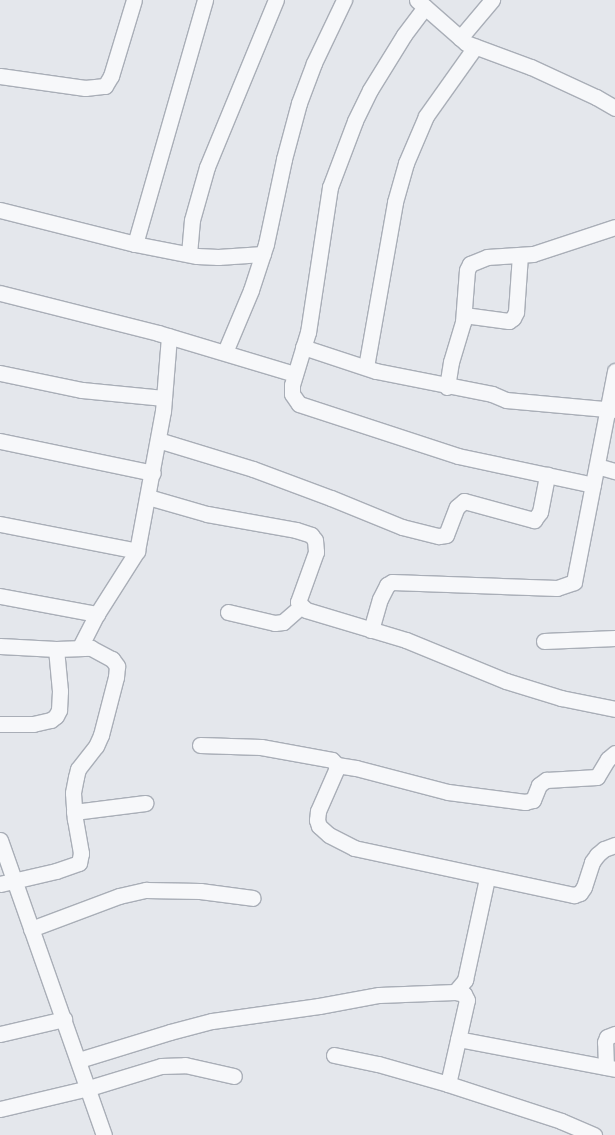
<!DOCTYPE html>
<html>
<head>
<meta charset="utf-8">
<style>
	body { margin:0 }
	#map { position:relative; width:615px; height:1135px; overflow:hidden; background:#e4e7ec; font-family:"Sofia Sans Condensed",sans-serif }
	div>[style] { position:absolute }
	.roads { filter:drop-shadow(1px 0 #a9aeb7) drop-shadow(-1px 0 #a9aeb7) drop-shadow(0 1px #a9aeb7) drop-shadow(0 -1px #a9aeb7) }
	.minor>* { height:15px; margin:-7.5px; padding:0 7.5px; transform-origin:7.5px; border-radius:7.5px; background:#f7f8fa }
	span { translate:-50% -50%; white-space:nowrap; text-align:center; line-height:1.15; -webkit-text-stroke:4px #f4f6f9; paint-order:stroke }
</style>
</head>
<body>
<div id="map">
	<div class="roads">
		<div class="minor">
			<div style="left:417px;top:0;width:65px;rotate:41.3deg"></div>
			<div style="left:466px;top:43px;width:69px;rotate:20.3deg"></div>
			<div style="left:531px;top:67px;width:72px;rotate:24.8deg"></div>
			<div style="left:596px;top:97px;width:22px;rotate:30deg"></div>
			<div style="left:425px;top:7px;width:35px;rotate:127deg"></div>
			<div style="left:404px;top:35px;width:65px;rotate:121.7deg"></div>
			<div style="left:370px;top:90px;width:34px;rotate:116deg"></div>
			<div style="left:355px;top:121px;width:71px;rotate:110.7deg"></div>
			<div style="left:330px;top:187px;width:147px;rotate:98.6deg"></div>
			<div style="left:308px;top:332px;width:55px;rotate:106.8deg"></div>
			<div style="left:292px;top:385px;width:9px;rotate:90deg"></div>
			<div style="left:292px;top:394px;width:12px;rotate:55deg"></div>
			<div style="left:299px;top:404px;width:167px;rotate:18.1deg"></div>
			<div style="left:458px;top:456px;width:138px;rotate:12.1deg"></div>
			<div style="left:460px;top:38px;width:50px;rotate:-49.9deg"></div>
			<div style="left:0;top:76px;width:86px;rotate:8deg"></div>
			<div style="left:85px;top:88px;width:20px;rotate:-6deg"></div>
			<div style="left:105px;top:86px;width:12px;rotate:-59deg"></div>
			<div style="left:111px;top:76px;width:79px;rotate:-73.2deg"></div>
			<div style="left:0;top:210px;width:139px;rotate:14.1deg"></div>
			<div style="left:135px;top:244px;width:63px;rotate:11deg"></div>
			<div style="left:197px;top:256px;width:21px;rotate:3deg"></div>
			<div style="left:218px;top:257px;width:45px;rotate:-3.8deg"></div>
			<div style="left:135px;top:244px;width:254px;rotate:-74deg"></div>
			<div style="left:189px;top:254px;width:34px;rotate:-85deg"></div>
			<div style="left:192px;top:220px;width:55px;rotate:-74.2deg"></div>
			<div style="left:207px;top:167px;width:181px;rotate:-67.6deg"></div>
			<div style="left:0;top:293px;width:163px;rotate:14.2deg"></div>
			<div style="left:158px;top:333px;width:143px;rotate:16.7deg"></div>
			<div style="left:464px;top:315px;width:45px;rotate:7.6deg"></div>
			<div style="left:509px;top:321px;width:5px;rotate:-37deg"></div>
			<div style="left:513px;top:318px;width:7px;rotate:-63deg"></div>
			<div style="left:516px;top:312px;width:57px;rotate:-86deg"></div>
			<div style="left:303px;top:347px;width:77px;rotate:18.2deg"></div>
			<div style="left:376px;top:371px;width:118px;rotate:11.2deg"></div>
			<div style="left:492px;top:394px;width:15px;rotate:23deg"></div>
			<div style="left:506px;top:400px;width:109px;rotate:5.2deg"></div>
			<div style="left:225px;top:352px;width:67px;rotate:-67.2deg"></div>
			<div style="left:251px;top:290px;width:48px;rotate:-71.9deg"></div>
			<div style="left:266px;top:244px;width:87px;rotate:-78deg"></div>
			<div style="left:284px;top:159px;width:58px;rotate:-75deg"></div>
			<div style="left:299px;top:103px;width:43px;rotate:-69.4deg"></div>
			<div style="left:314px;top:63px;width:70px;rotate:-64.5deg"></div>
			<div style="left:366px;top:367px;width:168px;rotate:-80deg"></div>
			<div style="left:395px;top:202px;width:41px;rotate:-74.2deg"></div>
			<div style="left:406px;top:163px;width:51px;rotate:-66.9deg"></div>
			<div style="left:426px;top:116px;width:85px;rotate:-54.6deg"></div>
			<div style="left:0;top:373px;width:84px;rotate:11.7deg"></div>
			<div style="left:82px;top:390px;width:82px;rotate:5.6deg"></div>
			<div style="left:447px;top:387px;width:25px;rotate:-81deg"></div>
			<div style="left:451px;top:362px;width:42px;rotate:-73.3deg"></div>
			<div style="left:463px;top:322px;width:52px;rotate:-85.6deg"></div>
			<div style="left:467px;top:270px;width:7px;rotate:-63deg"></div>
			<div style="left:470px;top:264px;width:18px;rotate:-22deg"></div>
			<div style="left:487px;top:257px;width:46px;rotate:-3.7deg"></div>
			<div style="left:533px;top:254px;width:86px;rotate:-18.2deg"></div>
			<div style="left:158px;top:440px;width:99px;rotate:17deg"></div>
			<div style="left:253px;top:469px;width:83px;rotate:20.4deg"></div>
			<div style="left:331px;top:498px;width:77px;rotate:22.2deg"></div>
			<div style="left:402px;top:527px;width:38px;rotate:14deg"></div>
			<div style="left:439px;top:536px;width:7px;rotate:-8deg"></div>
			<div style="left:446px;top:535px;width:30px;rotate:-69deg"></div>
			<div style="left:457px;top:507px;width:9px;rotate:-41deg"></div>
			<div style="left:464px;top:501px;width:73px;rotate:15.2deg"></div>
			<div style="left:534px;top:520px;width:10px;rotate:-53deg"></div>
			<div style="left:540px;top:512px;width:38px;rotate:-79deg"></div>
			<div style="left:0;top:441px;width:156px;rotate:11.8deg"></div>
			<div style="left:597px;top:466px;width:19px;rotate:16deg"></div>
			<div style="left:148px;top:497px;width:61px;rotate:16.1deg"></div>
			<div style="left:207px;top:514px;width:90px;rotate:10.2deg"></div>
			<div style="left:296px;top:530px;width:16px;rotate:18deg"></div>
			<div style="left:311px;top:535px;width:6px;rotate:51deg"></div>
			<div style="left:315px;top:540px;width:12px;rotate:85deg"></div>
			<div style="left:316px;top:552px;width:53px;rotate:109.8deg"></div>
			<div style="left:298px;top:602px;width:11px;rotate:45deg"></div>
			<div style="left:306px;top:610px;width:104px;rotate:16.7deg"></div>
			<div style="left:406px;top:640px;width:108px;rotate:22.3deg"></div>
			<div style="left:506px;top:681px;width:58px;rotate:17.2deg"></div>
			<div style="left:561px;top:698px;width:55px;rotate:11.5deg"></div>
			<div style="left:0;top:524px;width:140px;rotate:11.1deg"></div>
			<div style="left:0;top:596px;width:99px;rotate:10.5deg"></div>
			<div style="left:228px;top:612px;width:48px;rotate:13.2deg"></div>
			<div style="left:275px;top:623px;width:8px;rotate:-7deg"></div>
			<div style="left:283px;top:622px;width:23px;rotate:-41deg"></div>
			<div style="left:371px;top:630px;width:32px;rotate:-74deg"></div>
			<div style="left:380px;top:599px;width:16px;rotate:-63deg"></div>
			<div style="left:387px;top:585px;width:6px;rotate:-31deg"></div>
			<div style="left:392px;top:582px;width:165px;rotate:2.1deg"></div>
			<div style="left:557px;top:588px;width:18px;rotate:-19deg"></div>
			<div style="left:574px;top:582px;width:215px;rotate:-79deg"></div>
			<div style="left:544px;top:641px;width:71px;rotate:-2.4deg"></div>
			<div style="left:0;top:646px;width:56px;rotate:3.1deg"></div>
			<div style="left:56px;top:649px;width:35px;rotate:-2deg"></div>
			<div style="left:91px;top:648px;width:24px;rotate:28deg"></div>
			<div style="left:112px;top:659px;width:9px;rotate:54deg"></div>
			<div style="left:117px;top:666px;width:11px;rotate:95deg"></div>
			<div style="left:116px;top:677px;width:60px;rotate:104.5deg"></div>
			<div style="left:101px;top:735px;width:12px;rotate:114deg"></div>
			<div style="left:96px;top:746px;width:29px;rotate:128deg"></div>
			<div style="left:78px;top:769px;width:8px;rotate:104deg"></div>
			<div style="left:76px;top:777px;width:16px;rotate:101deg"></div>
			<div style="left:73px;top:793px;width:26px;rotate:86deg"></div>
			<div style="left:75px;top:819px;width:35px;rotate:80deg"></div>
			<div style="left:81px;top:853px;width:10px;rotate:101deg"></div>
			<div style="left:79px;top:863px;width:24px;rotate:161deg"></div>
			<div style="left:56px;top:871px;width:57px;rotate:166.9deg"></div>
			<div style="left:80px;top:647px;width:37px;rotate:-63deg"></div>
			<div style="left:97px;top:614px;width:75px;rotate:-57.6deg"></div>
			<div style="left:137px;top:551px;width:142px;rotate:-79.5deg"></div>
			<div style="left:163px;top:411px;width:75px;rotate:-85.4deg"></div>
			<div style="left:0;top:724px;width:33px"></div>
			<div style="left:33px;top:724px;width:18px;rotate:-13deg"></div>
			<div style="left:51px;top:720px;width:6px;rotate:-39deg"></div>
			<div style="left:56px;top:716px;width:7px;rotate:-63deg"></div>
			<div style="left:59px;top:710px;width:19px;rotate:-87deg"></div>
			<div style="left:60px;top:691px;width:42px;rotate:-95.4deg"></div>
			<div style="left:200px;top:745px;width:61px;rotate:1.9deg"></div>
			<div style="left:261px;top:747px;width:72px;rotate:10.4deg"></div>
			<div style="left:332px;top:760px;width:7px;rotate:45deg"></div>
			<div style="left:337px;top:765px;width:5px;rotate:101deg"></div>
			<div style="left:336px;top:770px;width:45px;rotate:113.7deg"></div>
			<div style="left:318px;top:811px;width:9px;rotate:96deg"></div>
			<div style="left:317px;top:820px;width:6px;rotate:72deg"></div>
			<div style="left:319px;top:826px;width:13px;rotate:42deg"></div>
			<div style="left:329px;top:835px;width:28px;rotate:27deg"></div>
			<div style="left:354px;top:848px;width:225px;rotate:12.1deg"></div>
			<div style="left:574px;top:895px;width:6px;rotate:-18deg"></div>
			<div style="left:580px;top:893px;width:7px;rotate:-56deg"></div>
			<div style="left:584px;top:887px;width:26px;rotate:-72deg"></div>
			<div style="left:592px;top:862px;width:9px;rotate:-54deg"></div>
			<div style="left:597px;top:855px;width:9px;rotate:-41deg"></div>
			<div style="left:604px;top:849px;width:12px;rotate:-20deg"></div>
			<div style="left:337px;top:765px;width:19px;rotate:9deg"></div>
			<div style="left:356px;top:768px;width:95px;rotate:14.6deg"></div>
			<div style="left:448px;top:792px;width:78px;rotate:7.4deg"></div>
			<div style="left:525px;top:802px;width:8px;rotate:-14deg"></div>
			<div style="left:533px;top:800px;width:16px;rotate:-68deg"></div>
			<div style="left:539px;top:785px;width:9px;rotate:-36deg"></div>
			<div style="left:546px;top:780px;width:51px;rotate:-3.4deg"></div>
			<div style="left:597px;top:777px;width:21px;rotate:-59deg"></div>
			<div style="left:608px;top:759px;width:9px;rotate:-41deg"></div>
			<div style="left:74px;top:812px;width:72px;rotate:-7.2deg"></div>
			<div style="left:0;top:840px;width:313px;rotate:70.6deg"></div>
			<div style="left:31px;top:929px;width:94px;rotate:-20.6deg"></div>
			<div style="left:119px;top:896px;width:28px;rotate:-13deg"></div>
			<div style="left:146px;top:890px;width:54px;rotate:1.1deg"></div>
			<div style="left:200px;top:891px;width:53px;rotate:7.5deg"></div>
			<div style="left:0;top:1034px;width:66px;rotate:-13.2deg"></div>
			<div style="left:458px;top:1039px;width:160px;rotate:10.8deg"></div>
			<div style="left:334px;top:1055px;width:45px;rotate:11.6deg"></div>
			<div style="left:378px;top:1064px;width:73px;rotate:15.9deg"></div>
			<div style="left:448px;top:1084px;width:119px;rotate:18.1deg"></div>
			<div style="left:561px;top:1121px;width:36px;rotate:23deg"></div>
			<div style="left:79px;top:1060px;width:95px;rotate:-17.1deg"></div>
			<div style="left:170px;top:1032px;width:43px;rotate:-14.7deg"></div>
			<div style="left:212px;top:1021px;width:108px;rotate:-8deg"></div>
			<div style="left:319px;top:1006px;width:61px;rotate:-10.4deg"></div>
			<div style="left:379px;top:995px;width:76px;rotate:-2.3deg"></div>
			<div style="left:455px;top:992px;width:16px;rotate:-50deg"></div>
			<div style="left:465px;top:980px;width:104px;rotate:-77.8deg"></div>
			<div style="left:606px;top:1067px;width:25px;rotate:-92deg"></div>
			<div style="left:605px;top:1042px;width:5px;rotate:-68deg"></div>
			<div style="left:607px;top:1037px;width:9px;rotate:-21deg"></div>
			<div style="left:448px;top:1084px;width:86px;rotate:-77.3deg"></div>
			<div style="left:467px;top:1000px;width:7px;rotate:-117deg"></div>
			<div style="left:464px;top:994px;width:9px;rotate:-167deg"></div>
			<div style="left:0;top:1109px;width:91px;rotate:-13.3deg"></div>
			<div style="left:89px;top:1088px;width:75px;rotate:-17deg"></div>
			<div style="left:161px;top:1066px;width:24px;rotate:-2deg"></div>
			<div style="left:185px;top:1065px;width:50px;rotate:12.7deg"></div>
		</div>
	</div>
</div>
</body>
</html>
